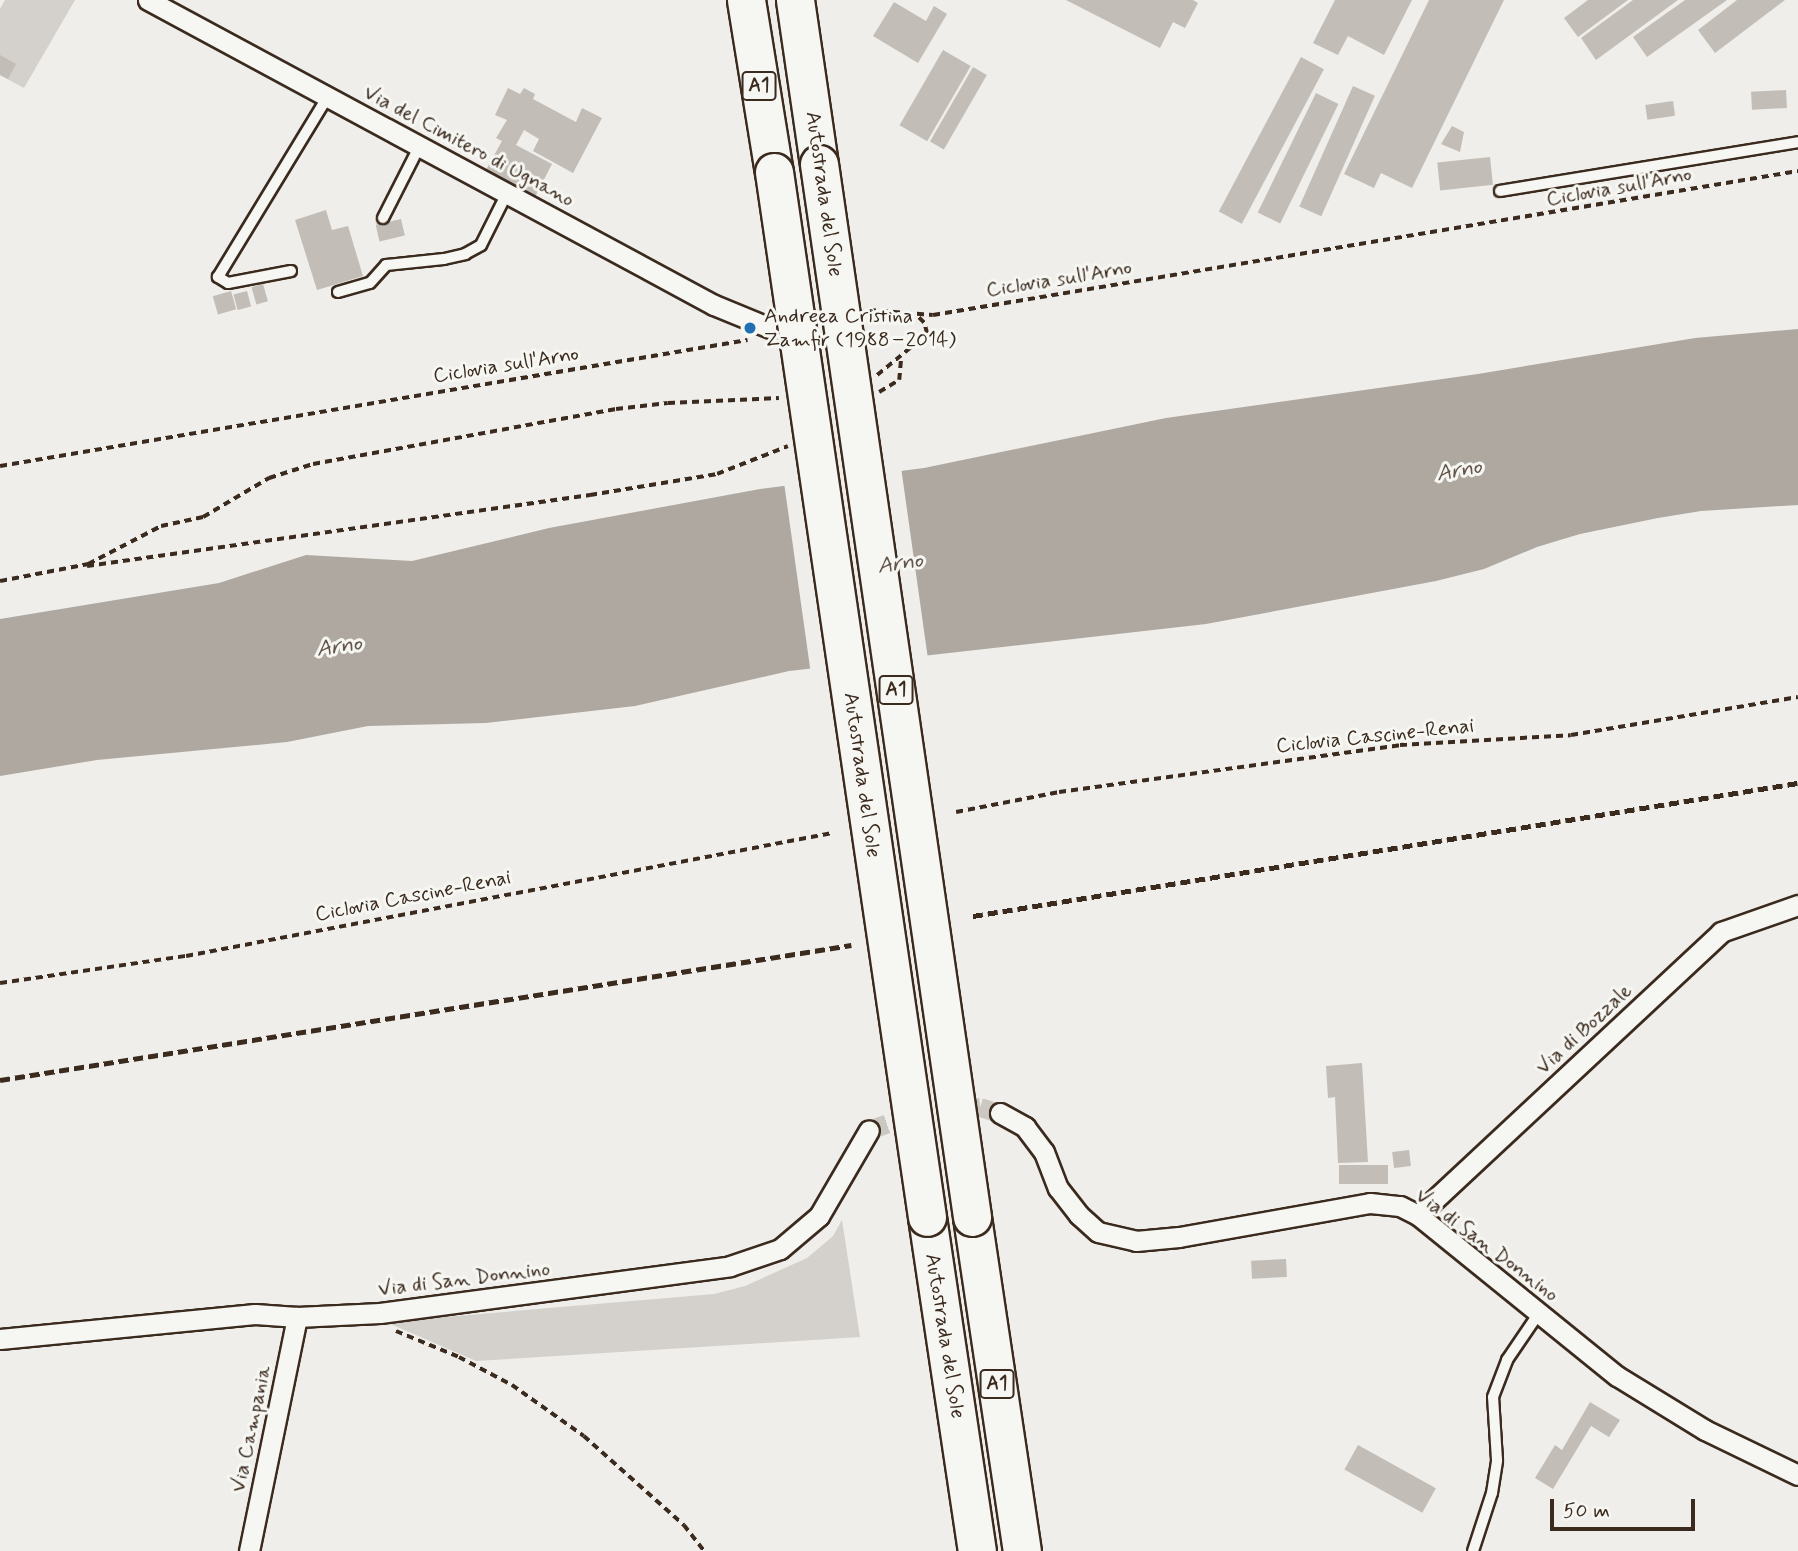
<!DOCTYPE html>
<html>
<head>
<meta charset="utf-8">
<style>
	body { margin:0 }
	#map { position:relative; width:1798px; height:1551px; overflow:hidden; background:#efeeea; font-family:Mynerve,sans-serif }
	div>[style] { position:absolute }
	.green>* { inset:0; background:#d4d1cc }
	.water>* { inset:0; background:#afa8a1 }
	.pier>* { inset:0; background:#efeeea; transform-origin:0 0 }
	.building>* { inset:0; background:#c2bdb7; transform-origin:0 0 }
	.street-tunnel>* { height:19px; margin-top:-9.5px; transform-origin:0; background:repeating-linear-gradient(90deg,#cbc7c1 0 19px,transparent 0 29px) }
	.path>* { height:3.5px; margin-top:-1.75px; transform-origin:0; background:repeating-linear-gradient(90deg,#3b2a1e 0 7px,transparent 0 12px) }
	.roads { filter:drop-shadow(2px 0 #3b2a1e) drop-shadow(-2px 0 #3b2a1e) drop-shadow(0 2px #3b2a1e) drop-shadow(0 -2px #3b2a1e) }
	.lane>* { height:10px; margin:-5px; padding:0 5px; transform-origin:5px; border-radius:5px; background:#f6f6f2 }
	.street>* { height:19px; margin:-9.5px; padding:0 9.5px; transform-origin:9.5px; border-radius:9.5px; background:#f6f6f2 }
	.highway>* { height:37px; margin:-18.5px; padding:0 18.5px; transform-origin:18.5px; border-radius:18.5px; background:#f6f6f2 }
	.rail>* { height:5px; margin-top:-2.5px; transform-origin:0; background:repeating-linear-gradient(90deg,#3b2a1e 0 10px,transparent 0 15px) }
	.bridges { filter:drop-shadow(2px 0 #3b2a1e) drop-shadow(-2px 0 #3b2a1e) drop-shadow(0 2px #3b2a1e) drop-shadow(0 -2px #3b2a1e) }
	.highway-bridge>* { height:37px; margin:-18.5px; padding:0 18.5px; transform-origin:18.5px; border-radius:18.5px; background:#f6f6f2 }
	.dots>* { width:19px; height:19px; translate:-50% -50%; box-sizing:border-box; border:4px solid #f6f6f2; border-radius:50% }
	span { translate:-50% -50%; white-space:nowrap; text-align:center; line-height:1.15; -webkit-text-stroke:6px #f6f6f2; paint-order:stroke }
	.shield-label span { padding:2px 5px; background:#f6f6f2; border:2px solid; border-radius:5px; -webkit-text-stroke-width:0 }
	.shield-label { font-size:19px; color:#3b2a1e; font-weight:700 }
	.street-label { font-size:21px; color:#3b2a1e }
	.poi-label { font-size:21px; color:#3b2a1e }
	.left { translate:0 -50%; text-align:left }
	.water-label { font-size:23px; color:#64564c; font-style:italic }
	.scale { position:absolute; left:1550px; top:1499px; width:145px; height:32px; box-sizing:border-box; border:4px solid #3b2a1e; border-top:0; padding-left:9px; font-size:21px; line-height:24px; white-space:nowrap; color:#3b2a1e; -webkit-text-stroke:5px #f6f6f2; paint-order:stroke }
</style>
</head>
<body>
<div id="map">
	<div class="green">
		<div style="clip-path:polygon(5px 0,75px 0,24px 88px,0 75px,0 9px)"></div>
		<div style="clip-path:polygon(842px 1220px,860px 1337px,476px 1361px,386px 1322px,714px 1294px,745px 1286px,807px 1258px,833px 1236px)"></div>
	</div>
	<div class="water">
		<div style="clip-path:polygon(1798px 329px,1798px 505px,1701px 511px,1658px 518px,1580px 534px,1537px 547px,1484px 569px,1436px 581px,1206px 624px,789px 671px,635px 706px,486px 723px,368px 726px,287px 742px,97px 760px,0 776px,0 619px,219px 583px,306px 555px,412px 561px,549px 528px,760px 489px,924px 468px,1166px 418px,1478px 374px,1695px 338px)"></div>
	</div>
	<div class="pier">
		<div style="left:901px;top:467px;width:194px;height:118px;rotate:82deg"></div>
	</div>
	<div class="building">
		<div style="clip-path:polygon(1066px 0,1193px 0,1198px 3px,1185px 28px,1173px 22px,1160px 48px)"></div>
		<div style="clip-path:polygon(1335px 0,1412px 0,1384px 55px,1348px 36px,1338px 55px,1313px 43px)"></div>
		<div style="clip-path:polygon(1429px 0,1504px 0,1412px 188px,1381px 173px,1374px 188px,1344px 174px)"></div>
		<div style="clip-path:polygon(1588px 0,1628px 0,1578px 37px,1564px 18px)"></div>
		<div style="clip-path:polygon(1633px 0,1678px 0,1596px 60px,1581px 38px)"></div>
		<div style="clip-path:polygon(1685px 0,1727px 0,1647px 57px,1633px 37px)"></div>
		<div style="clip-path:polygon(1737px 0,1785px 0,1715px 53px,1698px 30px)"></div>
		<div style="clip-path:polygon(894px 2px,926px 21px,934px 6px,947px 14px,918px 63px,873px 36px)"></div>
		<div style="left:943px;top:50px;width:32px;height:87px;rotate:30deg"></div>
		<div style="clip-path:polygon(0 55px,16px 64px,8px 79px,0 75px)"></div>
		<div style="left:1301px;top:57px;width:26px;height:175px;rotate:28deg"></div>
		<div style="left:973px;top:67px;width:16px;height:86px;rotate:30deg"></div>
		<div style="left:1353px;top:86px;width:24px;height:132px;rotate:24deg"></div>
		<div style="clip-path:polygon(508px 88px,520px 94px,524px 88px,535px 94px,533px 99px,576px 122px,582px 108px,602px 118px,573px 173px,533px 151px,539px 139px,524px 130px,516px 145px,552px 164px,535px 197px,486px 170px,502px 141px,496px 138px,507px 120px,495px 115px)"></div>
		<div style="left:1786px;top:90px;width:18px;height:35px;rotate:87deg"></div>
		<div style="left:1316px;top:93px;width:25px;height:133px;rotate:26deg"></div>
		<div style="left:1673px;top:101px;width:15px;height:28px;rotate:82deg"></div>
		<div style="clip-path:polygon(1452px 126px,1464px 132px,1460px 152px,1441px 144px)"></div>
		<div style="left:1490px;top:157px;width:28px;height:53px;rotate:84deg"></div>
		<div style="clip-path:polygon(326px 210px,332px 230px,348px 226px,363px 276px,317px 290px,295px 220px)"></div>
		<div style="left:401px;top:219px;width:17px;height:26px;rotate:77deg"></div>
		<div style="left:263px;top:284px;width:18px;height:12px;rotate:74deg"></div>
		<div style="left:231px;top:291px;width:19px;height:19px;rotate:74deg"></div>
		<div style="left:247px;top:291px;width:16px;height:14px;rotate:75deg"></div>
		<div style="clip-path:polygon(1362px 1063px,1368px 1162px,1338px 1163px,1335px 1097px,1328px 1098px,1326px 1066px)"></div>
		<div style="left:1409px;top:1150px;width:16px;height:17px;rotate:83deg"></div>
		<div style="left:1388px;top:1165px;width:19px;height:49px;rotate:90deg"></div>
		<div style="left:1286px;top:1259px;width:18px;height:35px;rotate:87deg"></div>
		<div style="clip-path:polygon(1590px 1402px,1620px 1420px,1609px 1437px,1591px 1426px,1553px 1489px,1535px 1478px,1555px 1445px,1562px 1450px)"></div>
		<div style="left:1358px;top:1445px;width:89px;height:28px;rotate:29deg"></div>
	</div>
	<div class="street-tunnel">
		<div style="left:869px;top:1130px;width:41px;rotate:-19.7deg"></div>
		<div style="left:908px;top:1116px;width:73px;rotate:-7.1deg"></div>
		<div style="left:980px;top:1107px;width:21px;rotate:17deg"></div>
	</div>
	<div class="path">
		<div style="left:869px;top:310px;width:64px;rotate:4.5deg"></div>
		<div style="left:933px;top:315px;width:877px;rotate:-9.45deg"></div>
		<div style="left:877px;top:375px;width:65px;rotate:-39.4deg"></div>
		<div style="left:927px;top:334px;width:11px;rotate:-105deg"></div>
		<div style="left:924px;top:323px;width:11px;rotate:-135deg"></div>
		<div style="left:879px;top:392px;width:23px;rotate:-31deg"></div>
		<div style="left:899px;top:380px;width:22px;rotate:-85deg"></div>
		<div style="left:0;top:466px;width:758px;rotate:-9.57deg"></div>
		<div style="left:87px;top:566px;width:508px;rotate:-8.03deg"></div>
		<div style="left:590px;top:495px;width:129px;rotate:-9.4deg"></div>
		<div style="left:717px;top:474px;width:76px;rotate:-21.5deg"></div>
		<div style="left:0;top:581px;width:90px;rotate:-10.9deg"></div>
		<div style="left:88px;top:564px;width:82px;rotate:-27.5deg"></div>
		<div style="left:161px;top:526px;width:43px;rotate:-12.1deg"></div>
		<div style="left:203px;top:517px;width:77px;rotate:-30.6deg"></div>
		<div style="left:269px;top:478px;width:46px;rotate:-17.7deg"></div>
		<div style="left:313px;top:464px;width:308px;rotate:-10.3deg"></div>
		<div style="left:616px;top:409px;width:52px;rotate:-6.6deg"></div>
		<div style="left:668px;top:403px;width:111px;rotate:-2.6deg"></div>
		<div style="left:956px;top:812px;width:105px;rotate:-11deg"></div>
		<div style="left:1059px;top:792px;width:344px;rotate:-7.8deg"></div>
		<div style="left:1400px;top:745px;width:171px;rotate:-3.3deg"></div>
		<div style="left:1571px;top:735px;width:230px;rotate:-9.5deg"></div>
		<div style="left:0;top:983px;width:188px;rotate:-8.3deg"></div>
		<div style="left:186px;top:956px;width:658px;rotate:-10.78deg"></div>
		<div style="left:396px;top:1331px;width:68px;rotate:22.4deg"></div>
		<div style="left:459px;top:1357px;width:60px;rotate:27.8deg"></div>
		<div style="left:512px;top:1385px;width:88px;rotate:35.3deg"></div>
		<div style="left:584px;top:1436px;width:134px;rotate:41.7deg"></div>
		<div style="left:684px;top:1525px;width:33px;rotate:52deg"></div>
	</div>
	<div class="roads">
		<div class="lane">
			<div style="left:1500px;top:191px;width:302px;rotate:-9.3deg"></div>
			<div style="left:383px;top:218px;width:82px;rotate:-63.1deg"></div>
			<div style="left:291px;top:271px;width:64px;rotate:169.2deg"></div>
			<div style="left:228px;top:283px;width:12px;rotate:-149deg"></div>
			<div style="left:218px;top:277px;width:212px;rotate:-58.7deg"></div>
			<div style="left:338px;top:292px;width:33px;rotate:-16deg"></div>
			<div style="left:370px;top:283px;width:24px;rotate:-48deg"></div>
			<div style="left:386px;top:265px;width:58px;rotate:-5.9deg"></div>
			<div style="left:444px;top:259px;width:22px;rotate:-13deg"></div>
			<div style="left:465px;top:254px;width:18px;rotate:-29deg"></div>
			<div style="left:481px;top:245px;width:58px;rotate:-63.4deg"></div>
			<div style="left:1473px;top:1551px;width:61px;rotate:-71.9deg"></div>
			<div style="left:1492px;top:1493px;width:33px;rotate:-81deg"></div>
			<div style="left:1497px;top:1460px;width:63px;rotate:-93.6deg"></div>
			<div style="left:1493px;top:1397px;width:40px;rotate:-69deg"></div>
			<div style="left:1507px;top:1360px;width:57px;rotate:-55.8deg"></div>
		</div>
		<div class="street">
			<div style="left:148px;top:0;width:643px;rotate:28.32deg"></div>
			<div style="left:714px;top:305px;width:61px;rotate:22.3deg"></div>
			<div style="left:1000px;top:1113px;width:29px;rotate:29deg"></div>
			<div style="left:1025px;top:1127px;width:31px;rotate:53deg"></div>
			<div style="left:1044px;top:1152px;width:39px;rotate:69deg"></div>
			<div style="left:1058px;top:1188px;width:34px;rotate:52deg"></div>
			<div style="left:1079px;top:1215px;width:25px;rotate:42deg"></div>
			<div style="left:1098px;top:1232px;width:39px;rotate:13deg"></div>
			<div style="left:1136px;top:1241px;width:43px;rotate:-5.3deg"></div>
			<div style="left:1179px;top:1237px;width:194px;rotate:-10.1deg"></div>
			<div style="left:1370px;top:1203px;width:30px;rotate:6deg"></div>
			<div style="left:1400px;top:1206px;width:20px;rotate:27deg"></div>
			<div style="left:1418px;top:1215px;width:256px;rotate:39deg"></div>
			<div style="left:1617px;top:1376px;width:103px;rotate:31.5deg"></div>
			<div style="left:1705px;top:1430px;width:103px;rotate:25.8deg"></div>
			<div style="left:1418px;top:1215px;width:415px;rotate:-43deg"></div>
			<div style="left:1721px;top:932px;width:82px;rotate:-19.3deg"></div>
			<div style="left:0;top:1339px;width:256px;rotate:-5.6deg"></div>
			<div style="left:255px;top:1314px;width:42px;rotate:4.1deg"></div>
			<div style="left:297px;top:1317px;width:83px;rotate:-2.8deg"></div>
			<div style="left:380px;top:1313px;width:353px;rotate:-7.6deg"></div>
			<div style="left:730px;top:1266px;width:53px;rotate:-18.8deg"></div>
			<div style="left:780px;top:1249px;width:51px;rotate:-40.2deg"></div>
			<div style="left:819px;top:1216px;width:99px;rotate:-59.8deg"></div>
			<div style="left:249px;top:1551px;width:239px;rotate:-78.4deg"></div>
		</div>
		<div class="highway">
			<div style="left:746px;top:0;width:174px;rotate:80.8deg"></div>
			<div style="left:795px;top:0;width:166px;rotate:81.7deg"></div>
			<div style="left:927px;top:1217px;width:338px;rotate:81.5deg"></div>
			<div style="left:972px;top:1217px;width:338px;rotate:81.5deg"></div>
		</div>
	</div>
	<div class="rail">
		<div style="left:973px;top:916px;width:836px;rotate:-9.16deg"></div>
		<div style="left:0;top:1080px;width:862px;rotate:-9.01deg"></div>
	</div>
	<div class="bridges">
		<div class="highway-bridge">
			<div style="left:819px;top:164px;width:1064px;rotate:81.73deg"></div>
			<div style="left:774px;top:172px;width:1056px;rotate:81.67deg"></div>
		</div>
	</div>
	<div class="dots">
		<div style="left:750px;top:328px;background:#1f6fb2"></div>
	</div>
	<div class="shield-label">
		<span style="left:759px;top:86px">A1</span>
		<span style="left:896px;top:690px">A1</span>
		<span style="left:997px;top:1384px">A1</span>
	</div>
	<div class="street-label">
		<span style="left:469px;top:146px;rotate:28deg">Via del Cimitero di Ugnano</span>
		<span style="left:1619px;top:187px;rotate:-10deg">Ciclovia sull'Arno</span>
		<span style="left:824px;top:194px;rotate:82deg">Autostrada del Sole</span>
		<span style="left:1059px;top:279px;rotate:-9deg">Ciclovia sull'Arno</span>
		<span style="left:506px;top:365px;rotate:-9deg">Ciclovia sull'Arno</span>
		<span style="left:1375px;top:736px;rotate:-6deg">Ciclovia Cascine-Renai</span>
		<span style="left:862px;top:775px;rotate:82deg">Autostrada del Sole</span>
		<span style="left:413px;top:896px;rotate:-11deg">Ciclovia Cascine-Renai</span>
		<span style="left:1584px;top:1029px;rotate:-43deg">Via di Bozzale</span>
		<span style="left:1487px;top:1245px;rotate:37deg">Via di San Donnino</span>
		<span style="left:464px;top:1279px;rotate:-7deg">Via di San Donnino</span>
		<span style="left:945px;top:1336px;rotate:81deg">Autostrada del Sole</span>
		<span style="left:251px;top:1429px;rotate:-78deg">Via Campania</span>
	</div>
	<div class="poi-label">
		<span class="left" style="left:764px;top:328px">Andreea Cristina<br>Zamfir (1988–2014)</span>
	</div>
	<div class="water-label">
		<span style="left:1459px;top:471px;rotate:-10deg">Arno</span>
		<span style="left:900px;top:564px;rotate:-8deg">Arno</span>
		<span style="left:339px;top:647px;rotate:-8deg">Arno</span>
	</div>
	<div class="scale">50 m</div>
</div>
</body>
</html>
